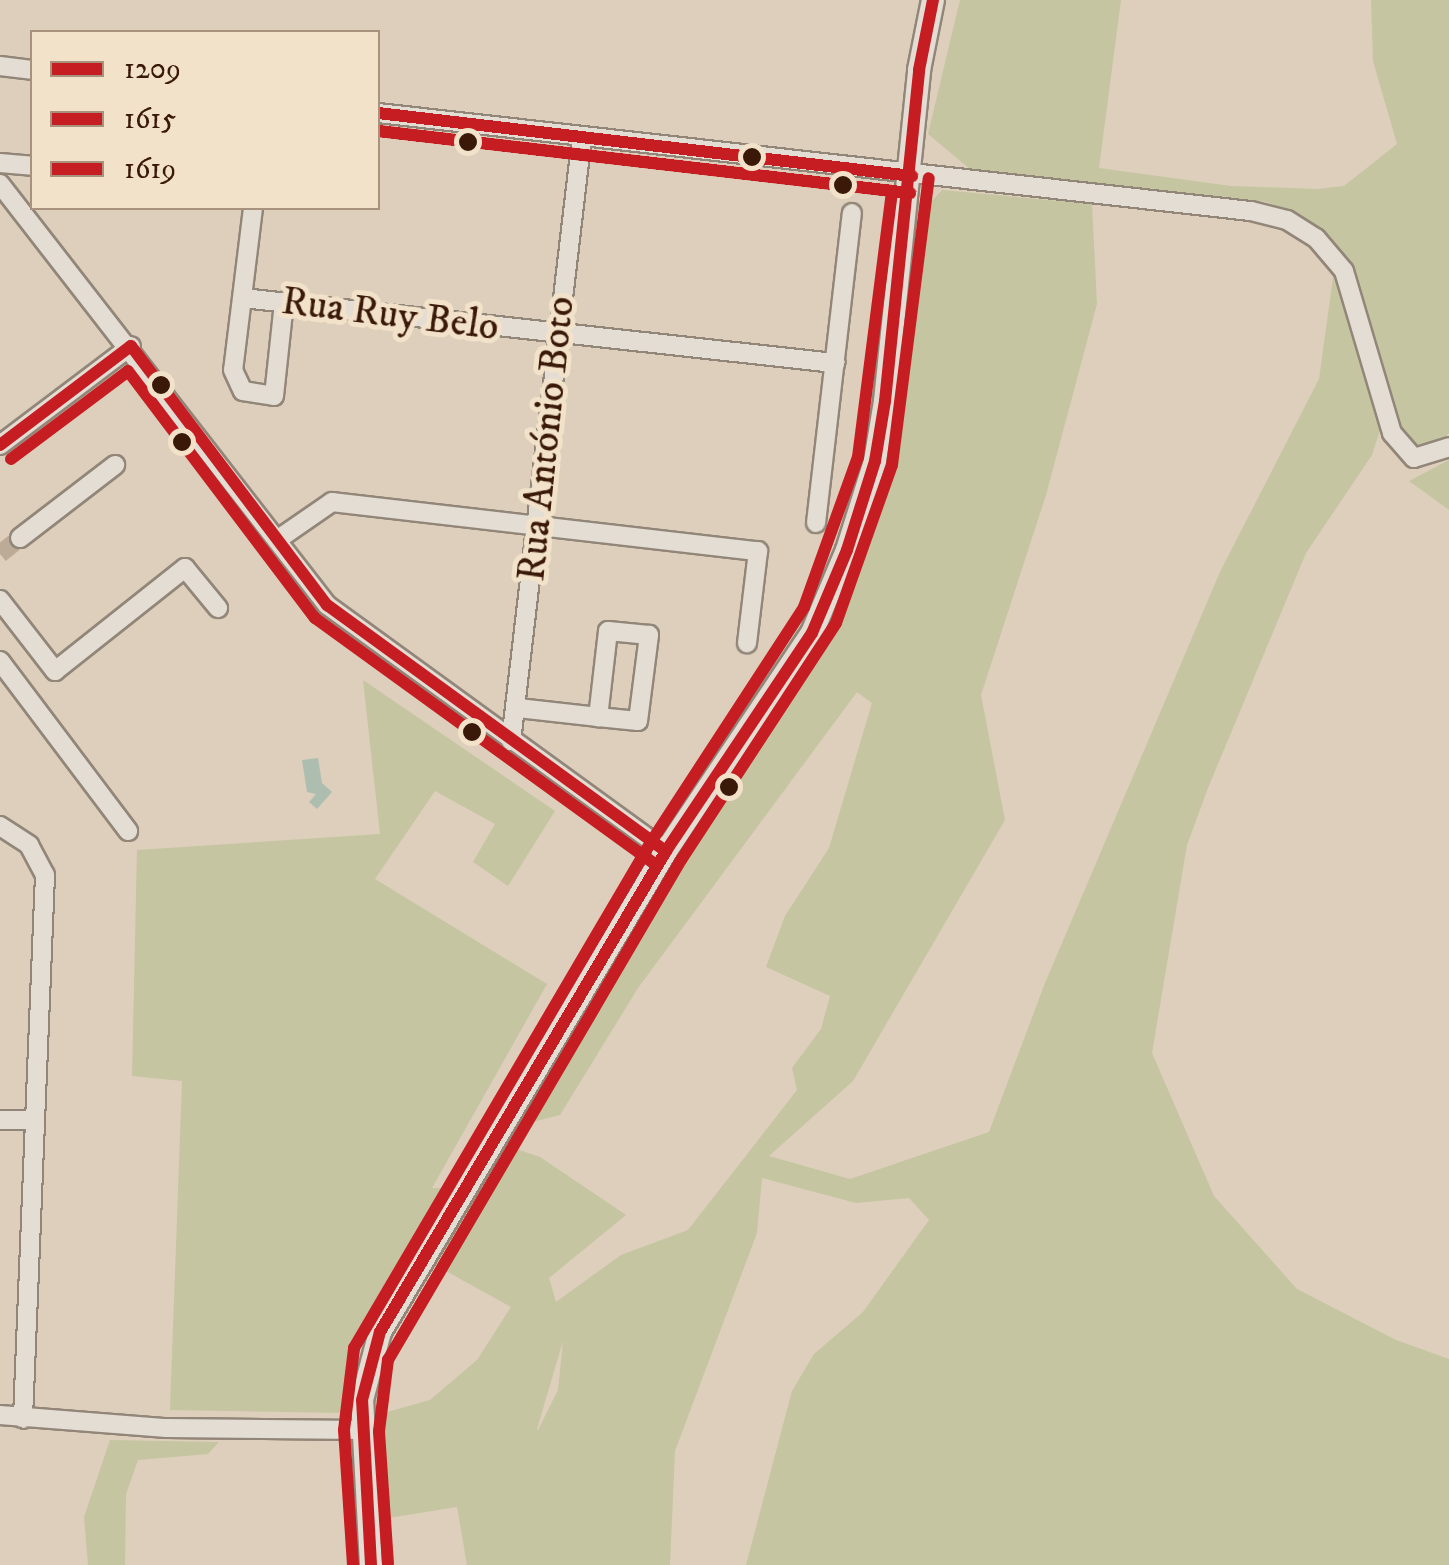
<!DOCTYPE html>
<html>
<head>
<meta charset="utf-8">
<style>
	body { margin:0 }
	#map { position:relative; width:1449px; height:1565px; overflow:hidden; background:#ddcfbb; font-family:"IM FELL DW Pica",serif }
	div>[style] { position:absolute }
	.green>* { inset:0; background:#c5c5a2 }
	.water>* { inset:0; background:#adbeb1 }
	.minor-tunnel>* { height:18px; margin-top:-9px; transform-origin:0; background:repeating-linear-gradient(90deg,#bcab97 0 18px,transparent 0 27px) }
	.roads { filter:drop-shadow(2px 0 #928679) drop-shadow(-2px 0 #928679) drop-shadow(0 2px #928679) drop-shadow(0 -2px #928679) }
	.minor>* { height:18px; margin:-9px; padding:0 9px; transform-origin:9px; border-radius:9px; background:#e4ddd3 }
	.tertiary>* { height:22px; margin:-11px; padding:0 11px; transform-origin:11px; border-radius:11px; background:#e4ddd3 }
	.bus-1>* { height:12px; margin:-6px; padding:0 6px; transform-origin:6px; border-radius:6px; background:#c61d23 }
	.bus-2>* { height:12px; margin:-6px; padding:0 6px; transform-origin:6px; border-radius:6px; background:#c61d23 }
	.bus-3>* { height:12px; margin:-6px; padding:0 6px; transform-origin:6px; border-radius:6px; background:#c61d23 }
	.dots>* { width:28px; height:28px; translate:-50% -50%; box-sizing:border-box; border:5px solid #f2e2ca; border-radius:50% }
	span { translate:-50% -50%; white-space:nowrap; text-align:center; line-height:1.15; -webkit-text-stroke:10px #f2e2ca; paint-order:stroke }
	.street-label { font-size:40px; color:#3a1909 }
	.legend { position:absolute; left:30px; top:30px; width:350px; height:180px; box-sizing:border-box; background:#f2e2ca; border:2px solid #a8927d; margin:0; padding:12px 18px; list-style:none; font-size:30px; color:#3a1909 }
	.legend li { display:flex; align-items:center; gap:20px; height:50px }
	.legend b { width:50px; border:2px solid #a8927d }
</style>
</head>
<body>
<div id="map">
	<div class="green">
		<div style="clip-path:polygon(960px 0,1121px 0,1099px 168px,1231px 186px,1317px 189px,1344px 186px,1397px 144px,1373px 61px,1371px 0,1449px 0,1449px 433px,1442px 441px,1415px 445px,1399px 427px,1323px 234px,1295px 213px,1266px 202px,970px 169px,928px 134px)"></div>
		<div style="clip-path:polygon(evenodd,942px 190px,1092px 204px,1097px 304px,1046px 495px,981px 695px,1005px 820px,853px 1081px,769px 1156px,850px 1179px,989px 1132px,1045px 983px,1220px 572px,1319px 379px,1334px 271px,1380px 430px,1372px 455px,1306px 553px,1208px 788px,1187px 845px,1152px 1053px,1214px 1196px,1297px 1289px,1396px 1340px,1449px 1359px,1449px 1565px,746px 1565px,792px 1391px,814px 1354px,863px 1312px,929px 1220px,909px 1198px,856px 1203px,762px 1178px,757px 1233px,675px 1451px,670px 1565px,467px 1565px,457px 1507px,382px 1519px,373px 1416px,430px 1400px,477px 1360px,511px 1307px,435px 1265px,505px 1145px,540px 1157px,626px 1215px,549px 1278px,556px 1302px,621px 1255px,688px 1230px,797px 1090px,792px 1068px,821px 1029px,830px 996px,766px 967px,785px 916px,829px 848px,872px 703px,857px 692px,638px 988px,560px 1115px,517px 1126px,684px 842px,823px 635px,877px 505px,920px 214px,942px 190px,563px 1341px,558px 1390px,538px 1430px,537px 1429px,563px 1341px)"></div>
		<div style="clip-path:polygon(1449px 460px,1449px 510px,1409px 481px)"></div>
		<div style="clip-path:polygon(363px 680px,555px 811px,508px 886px,473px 862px,495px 824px,435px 791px,375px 879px,547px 984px,432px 1188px,441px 1188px,364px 1333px,346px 1413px,170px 1410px,182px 1081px,132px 1076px,137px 850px,380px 834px)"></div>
		<div style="clip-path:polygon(110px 1440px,219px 1442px,208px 1454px,138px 1460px,126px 1494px,125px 1565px,88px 1565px,84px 1517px)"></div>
	</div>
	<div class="water">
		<div style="clip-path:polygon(318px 758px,322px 783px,332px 792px,317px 809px,309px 802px,316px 794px,307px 792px,302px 760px)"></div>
	</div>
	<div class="minor-tunnel">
		<div style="left:0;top:554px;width:26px;rotate:-39deg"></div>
	</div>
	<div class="roads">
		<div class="minor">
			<div style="left:0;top:66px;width:32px;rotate:7deg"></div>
			<div style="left:378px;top:113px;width:878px;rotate:6.41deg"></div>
			<div style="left:1251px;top:211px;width:37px;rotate:14deg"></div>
			<div style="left:1287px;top:220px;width:34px;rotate:32deg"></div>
			<div style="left:1316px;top:238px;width:43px;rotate:49.7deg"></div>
			<div style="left:1344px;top:271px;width:169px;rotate:73.5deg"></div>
			<div style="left:1392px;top:433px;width:33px;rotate:49deg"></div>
			<div style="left:1414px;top:458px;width:37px;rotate:-17deg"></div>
			<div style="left:0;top:163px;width:32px;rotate:5deg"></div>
			<div style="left:0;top:184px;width:533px;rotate:52.16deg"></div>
			<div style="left:327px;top:605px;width:419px;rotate:36deg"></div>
			<div style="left:253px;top:208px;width:163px;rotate:97deg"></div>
			<div style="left:233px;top:370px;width:23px;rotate:65deg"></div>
			<div style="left:243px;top:391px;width:31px;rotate:9deg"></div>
			<div style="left:274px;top:396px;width:95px;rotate:-83.9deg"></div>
			<div style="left:243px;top:298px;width:596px;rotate:6.27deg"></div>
			<div style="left:0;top:445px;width:164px;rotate:-37.1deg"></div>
			<div style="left:816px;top:523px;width:312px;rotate:-83.4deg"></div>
			<div style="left:20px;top:538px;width:120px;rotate:-37.5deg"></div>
			<div style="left:277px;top:540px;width:67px;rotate:-34.6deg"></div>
			<div style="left:332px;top:502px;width:429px;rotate:6.6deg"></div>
			<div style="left:758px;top:551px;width:93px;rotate:96.8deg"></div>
			<div style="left:0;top:600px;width:90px;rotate:52.2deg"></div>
			<div style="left:55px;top:671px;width:166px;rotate:-38.4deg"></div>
			<div style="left:185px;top:568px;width:52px;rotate:50.5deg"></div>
			<div style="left:0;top:661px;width:213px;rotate:53deg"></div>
			<div style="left:518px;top:708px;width:81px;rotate:6.4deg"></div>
			<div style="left:598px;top:717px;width:40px;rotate:5.7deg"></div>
			<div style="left:638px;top:721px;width:87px;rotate:-82.7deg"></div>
			<div style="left:649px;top:635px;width:41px;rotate:-174.4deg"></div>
			<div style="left:608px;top:631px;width:87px;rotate:96.6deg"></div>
			<div style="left:511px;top:741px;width:608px;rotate:-83.3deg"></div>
			<div style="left:0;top:826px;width:35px;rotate:33deg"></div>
			<div style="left:29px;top:845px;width:34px;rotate:62deg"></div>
			<div style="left:45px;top:875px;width:544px;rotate:92.32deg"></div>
			<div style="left:0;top:1120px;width:35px"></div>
			<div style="left:0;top:1415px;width:167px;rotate:4.5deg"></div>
			<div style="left:166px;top:1428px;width:195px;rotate:0.6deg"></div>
		</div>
		<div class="tertiary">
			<div style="left:371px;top:1565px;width:165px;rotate:-93.1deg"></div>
			<div style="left:362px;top:1400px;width:70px;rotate:-75.2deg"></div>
			<div style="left:380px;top:1332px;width:560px;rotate:-59.26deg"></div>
			<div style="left:666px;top:851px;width:262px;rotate:-56.2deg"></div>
			<div style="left:812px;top:633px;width:90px;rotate:-67.1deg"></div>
			<div style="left:847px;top:550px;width:93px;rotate:-72.5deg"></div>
			<div style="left:875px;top:461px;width:61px;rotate:-80.5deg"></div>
			<div style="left:885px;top:401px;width:333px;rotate:-84.1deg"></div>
			<div style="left:919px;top:70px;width:71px;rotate:-78.7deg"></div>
		</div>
	</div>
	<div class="bus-1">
		<div style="left:378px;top:113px;width:538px;rotate:6.73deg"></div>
		<div style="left:131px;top:346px;width:325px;rotate:52.9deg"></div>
		<div style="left:327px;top:605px;width:419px;rotate:36deg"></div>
		<div style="left:0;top:445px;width:164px;rotate:-37.1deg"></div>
		<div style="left:371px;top:1565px;width:165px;rotate:-93.1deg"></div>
		<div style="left:362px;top:1400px;width:70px;rotate:-75.2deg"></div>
		<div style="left:380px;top:1332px;width:560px;rotate:-59.26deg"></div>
		<div style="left:666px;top:851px;width:262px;rotate:-56.2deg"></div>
		<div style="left:812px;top:633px;width:90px;rotate:-67.1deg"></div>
		<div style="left:847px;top:550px;width:93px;rotate:-72.5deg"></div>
		<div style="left:875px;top:461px;width:61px;rotate:-80.5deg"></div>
		<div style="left:885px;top:401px;width:333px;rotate:-84.1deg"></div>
		<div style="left:919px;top:70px;width:71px;rotate:-78.7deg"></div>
	</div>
	<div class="bus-2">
		<div style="left:378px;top:131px;width:536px;rotate:6.65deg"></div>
		<div style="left:11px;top:459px;width:146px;rotate:-36.9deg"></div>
		<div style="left:128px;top:371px;width:310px;rotate:52.9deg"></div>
		<div style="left:315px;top:618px;width:421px;rotate:35.9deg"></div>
		<div style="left:388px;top:1564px;width:133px;rotate:-93.9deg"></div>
		<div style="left:379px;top:1431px;width:72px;rotate:-82.8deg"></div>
		<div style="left:388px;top:1360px;width:580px;rotate:-59.63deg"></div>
		<div style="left:681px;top:860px;width:283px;rotate:-56.8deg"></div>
		<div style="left:836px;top:623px;width:168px;rotate:-70.5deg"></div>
		<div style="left:892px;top:465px;width:289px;rotate:-82.7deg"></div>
	</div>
	<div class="bus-3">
		<div style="left:353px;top:1565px;width:135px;rotate:-93.8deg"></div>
		<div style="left:344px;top:1430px;width:83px;rotate:-83deg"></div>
		<div style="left:354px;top:1348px;width:587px;rotate:-59.59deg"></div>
		<div style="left:651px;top:842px;width:280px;rotate:-56.9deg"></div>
		<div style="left:804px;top:607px;width:159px;rotate:-70.2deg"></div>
		<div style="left:858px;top:457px;width:268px;rotate:-82.7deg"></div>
		<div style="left:892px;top:191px;width:517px;rotate:-173.34deg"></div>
	</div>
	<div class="dots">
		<div style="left:468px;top:142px;background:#3a1909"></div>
		<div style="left:752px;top:157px;background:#3a1909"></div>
		<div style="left:843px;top:185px;background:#3a1909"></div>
		<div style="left:161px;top:385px;background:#3a1909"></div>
		<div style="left:182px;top:442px;background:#3a1909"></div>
		<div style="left:472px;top:732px;background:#3a1909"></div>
		<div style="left:729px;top:787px;background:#3a1909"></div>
	</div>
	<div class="street-label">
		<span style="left:390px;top:315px;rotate:7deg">Rua Ruy Belo</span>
		<span style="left:547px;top:439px;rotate:-84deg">Rua António Boto</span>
	</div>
	<ul class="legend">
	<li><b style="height:12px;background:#c61d23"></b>1209</li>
	<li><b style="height:12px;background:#c61d23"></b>1615</li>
	<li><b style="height:12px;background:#c61d23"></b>1619</li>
	</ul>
</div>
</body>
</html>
